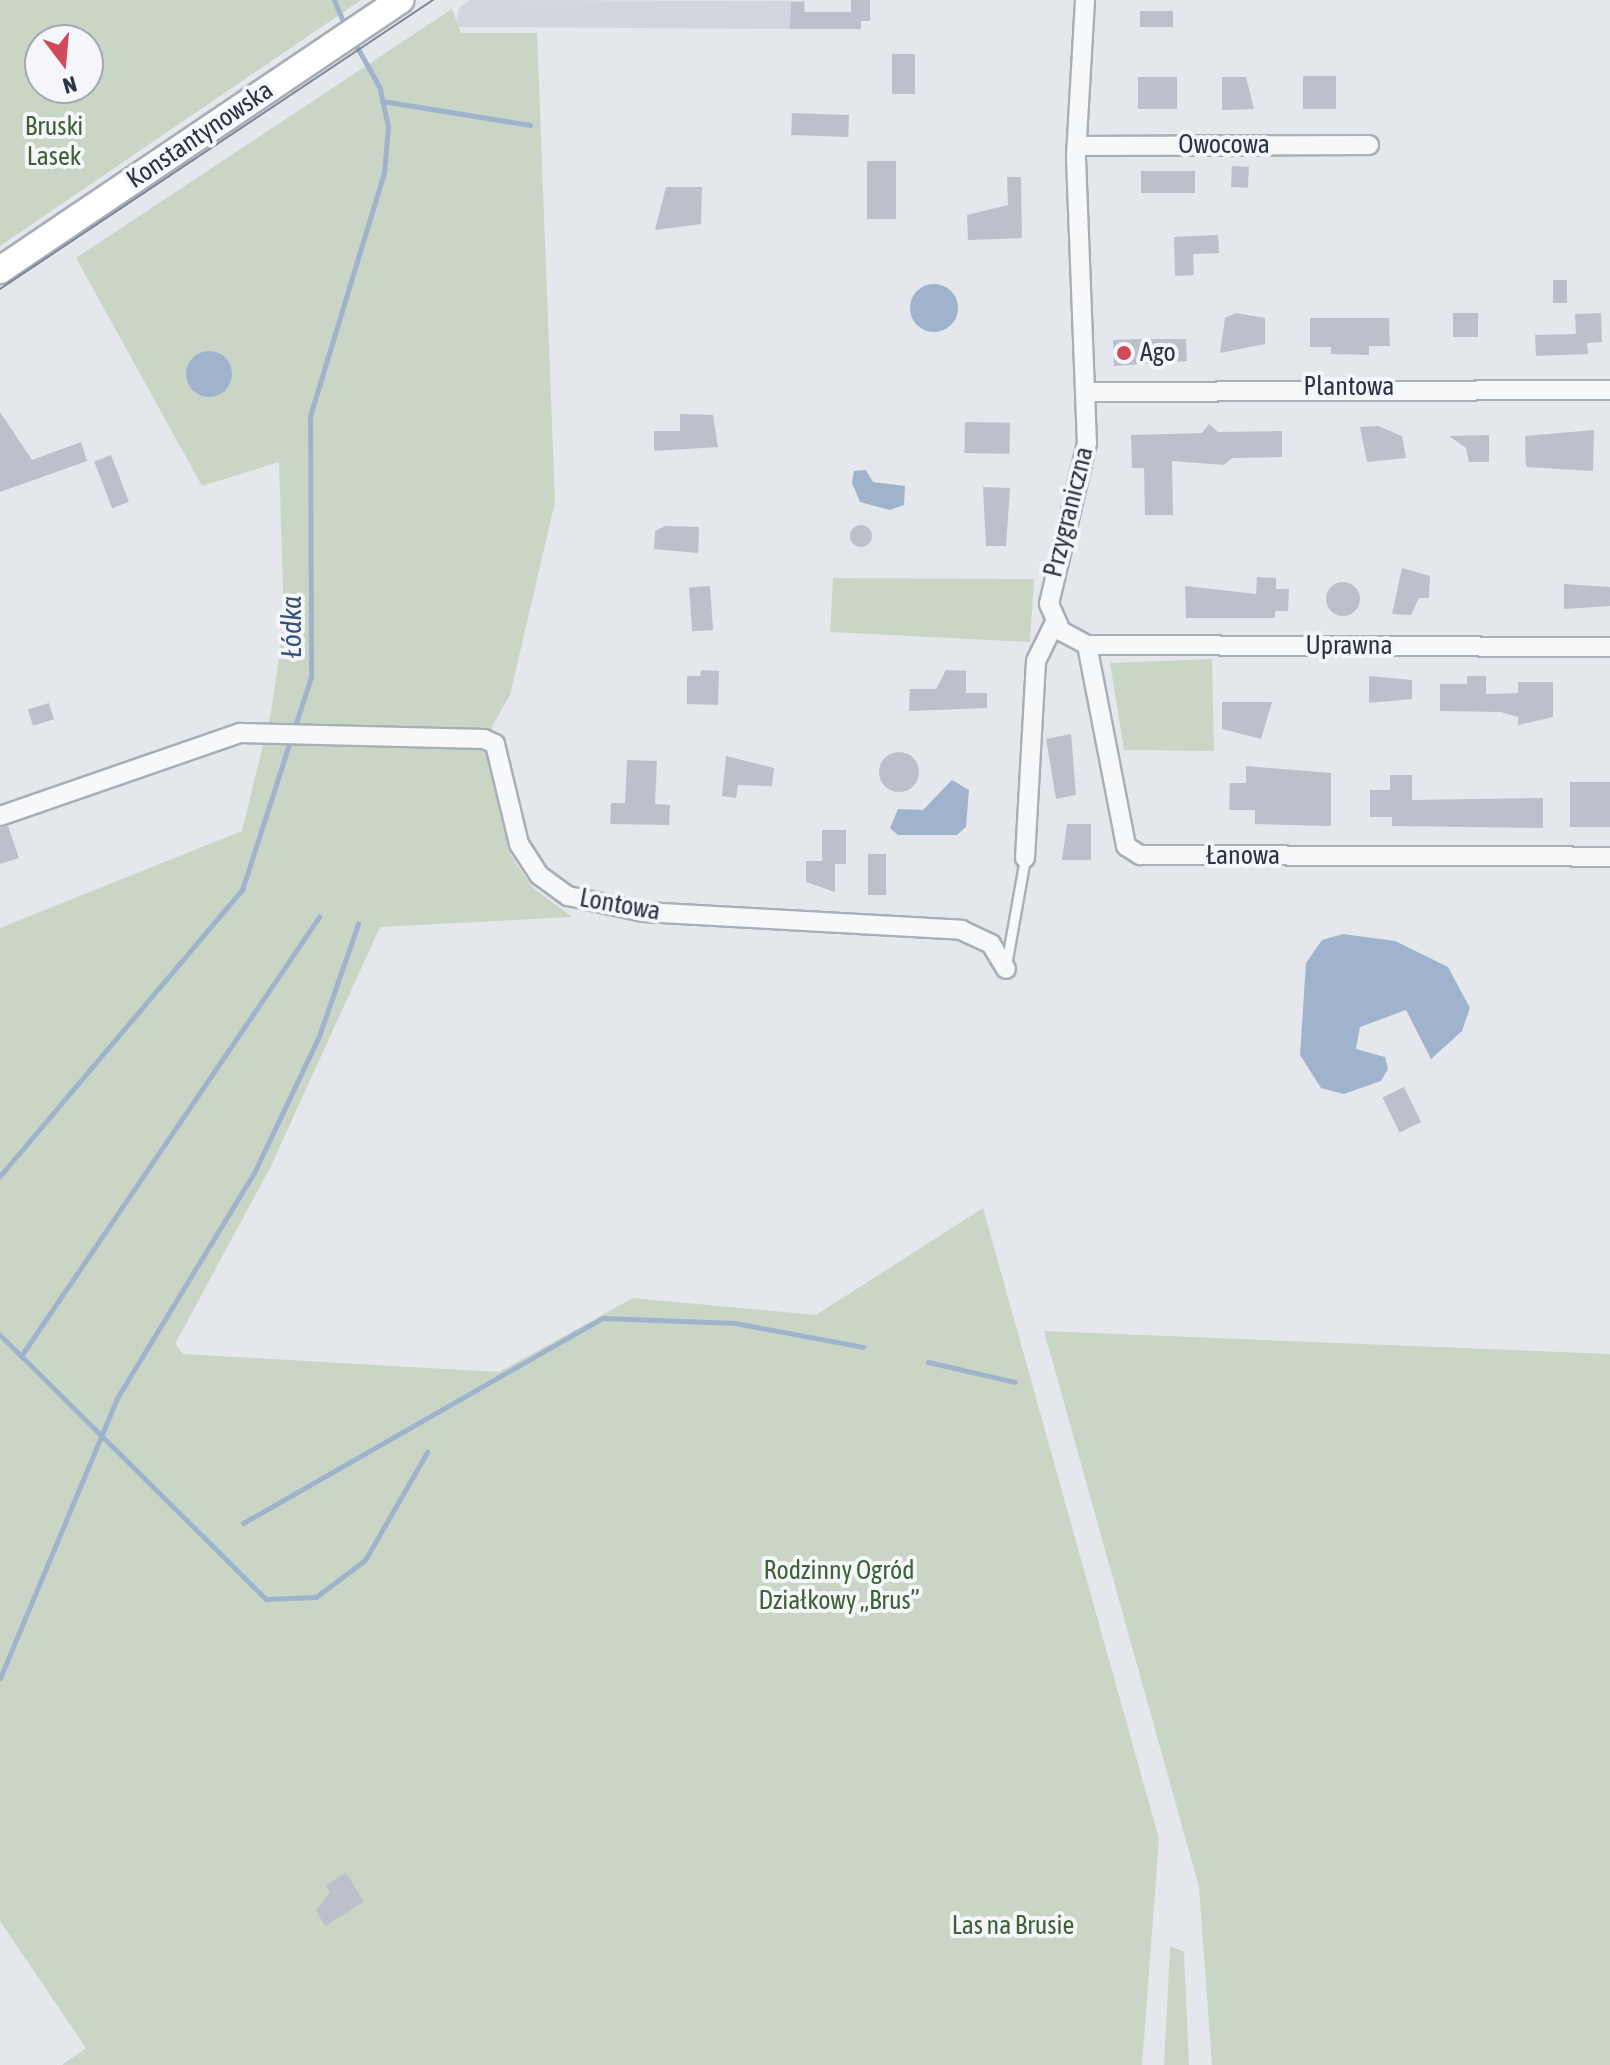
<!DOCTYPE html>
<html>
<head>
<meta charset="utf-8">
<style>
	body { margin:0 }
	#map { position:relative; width:1610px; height:2065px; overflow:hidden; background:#e4e7ec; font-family:"Asap Condensed",sans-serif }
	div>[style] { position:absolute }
	.built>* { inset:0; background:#d2d6de }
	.green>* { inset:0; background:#c9d6c5 }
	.water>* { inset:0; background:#9fb4cc }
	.round { border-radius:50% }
	.stream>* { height:5px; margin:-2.5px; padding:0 2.5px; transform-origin:2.5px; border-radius:2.5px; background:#9fb4cc }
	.building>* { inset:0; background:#bbc0ca; transform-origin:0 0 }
	.roads { filter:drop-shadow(2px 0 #a9aeb7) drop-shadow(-2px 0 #a9aeb7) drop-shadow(0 2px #a9aeb7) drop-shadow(0 -2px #a9aeb7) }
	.lane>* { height:9px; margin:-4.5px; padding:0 4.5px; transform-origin:4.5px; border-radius:4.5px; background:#f7f8fa }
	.street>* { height:18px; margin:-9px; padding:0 9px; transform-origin:9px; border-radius:9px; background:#f7f8fa }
	.secondary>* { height:26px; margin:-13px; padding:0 13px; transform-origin:13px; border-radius:13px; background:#fff }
	.tram>* { height:2px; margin:-1px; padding:0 1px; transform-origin:1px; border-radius:1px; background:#7d8696 }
	.dots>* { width:22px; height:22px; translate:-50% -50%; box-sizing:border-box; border:4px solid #f4f6f9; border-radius:50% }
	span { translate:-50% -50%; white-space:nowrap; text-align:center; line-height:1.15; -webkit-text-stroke:8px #f4f6f9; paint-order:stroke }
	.park-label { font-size:26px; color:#3f6138 }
	.street-label { font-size:26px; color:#2b3445 }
	.poi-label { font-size:26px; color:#2b3445 }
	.left { translate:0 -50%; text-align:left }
	.water-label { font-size:28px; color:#34527a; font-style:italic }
	.north { position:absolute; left:24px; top:24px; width:80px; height:80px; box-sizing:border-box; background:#f4f6f9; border:2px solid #a4a8b1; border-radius:50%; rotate:164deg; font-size:22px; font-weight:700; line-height:32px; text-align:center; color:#2b3445 }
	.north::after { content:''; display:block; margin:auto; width:28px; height:36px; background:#d1495b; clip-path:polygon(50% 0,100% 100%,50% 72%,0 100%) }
</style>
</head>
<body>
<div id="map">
	<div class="built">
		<div style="clip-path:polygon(470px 0,805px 1px,805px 29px,455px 27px,459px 8px)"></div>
	</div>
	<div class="green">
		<div style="clip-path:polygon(evenodd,0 0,361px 0,0 246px,0 0,40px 40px,88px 40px,88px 88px,40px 88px,40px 40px)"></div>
		<div style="clip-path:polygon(452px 9px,461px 33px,537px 33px,555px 502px,510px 695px,492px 726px,511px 856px,532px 887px,572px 917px,380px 927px,271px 1166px,175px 1344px,183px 1354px,499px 1372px,633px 1298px,816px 1315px,983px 1208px,1159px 1839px,1142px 2065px,62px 2065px,86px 2048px,0 1921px,0 928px,242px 831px,271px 713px,284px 622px,279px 462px,202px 486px,76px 258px)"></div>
		<div style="clip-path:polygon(833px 578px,1034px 579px,1030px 642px,830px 632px)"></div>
		<div style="clip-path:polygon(1212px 659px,1214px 751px,1124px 750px,1110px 663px)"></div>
		<div style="clip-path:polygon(1044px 1331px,1610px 1354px,1610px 2065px,1212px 2065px,1199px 1887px)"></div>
		<div style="clip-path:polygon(1170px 1946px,1184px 1952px,1189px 2065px,1164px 2065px)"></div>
	</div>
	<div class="water">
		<div class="round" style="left:910px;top:284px;width:48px;height:48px"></div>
		<div class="round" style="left:186px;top:351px;width:46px;height:46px"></div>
		<div style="clip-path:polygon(866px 470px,873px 482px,905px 486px,904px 505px,890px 510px,860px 502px,852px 483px,854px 471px)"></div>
		<div style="clip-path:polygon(952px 780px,969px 790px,966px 827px,957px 835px,898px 835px,890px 828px,898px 809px,923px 810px)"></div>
		<div style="clip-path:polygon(1343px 934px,1395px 941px,1448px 967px,1470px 1008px,1462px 1031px,1431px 1059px,1406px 1010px,1360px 1027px,1356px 1049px,1385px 1057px,1388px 1069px,1381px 1081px,1344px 1094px,1321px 1088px,1300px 1055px,1306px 963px,1322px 940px)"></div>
	</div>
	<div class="stream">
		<div style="left:334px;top:0;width:30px;rotate:67deg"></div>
		<div style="left:382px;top:101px;width:150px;rotate:9.2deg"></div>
		<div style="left:294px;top:729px;width:55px;rotate:-71.9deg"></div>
		<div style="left:311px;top:677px;width:261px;rotate:-90.2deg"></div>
		<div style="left:310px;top:416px;width:254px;rotate:-73.1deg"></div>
		<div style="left:384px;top:173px;width:46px;rotate:-85deg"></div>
		<div style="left:388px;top:127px;width:40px;rotate:-102deg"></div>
		<div style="left:380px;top:88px;width:55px;rotate:-119.4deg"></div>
		<div style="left:0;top:1176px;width:375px;rotate:-49.8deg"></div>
		<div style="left:242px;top:890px;width:160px;rotate:-72.1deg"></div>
		<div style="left:0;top:1335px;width:375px;rotate:44.8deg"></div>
		<div style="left:266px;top:1599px;width:50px;rotate:-2.3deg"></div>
		<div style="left:316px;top:1597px;width:61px;rotate:-37.1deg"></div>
		<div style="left:365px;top:1560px;width:125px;rotate:-60.1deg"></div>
		<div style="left:21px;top:1356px;width:531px;rotate:-55.83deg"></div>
		<div style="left:928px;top:1362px;width:89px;rotate:12.9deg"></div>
		<div style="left:243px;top:1523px;width:414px;rotate:-29.7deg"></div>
		<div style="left:603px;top:1318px;width:132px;rotate:2.2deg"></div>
		<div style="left:735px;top:1323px;width:130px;rotate:10.6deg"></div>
		<div style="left:0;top:1678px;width:303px;rotate:-67.3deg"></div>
		<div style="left:117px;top:1398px;width:263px;rotate:-58.7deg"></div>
		<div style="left:254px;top:1173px;width:152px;rotate:-64.6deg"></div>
		<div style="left:319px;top:1036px;width:119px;rotate:-70.8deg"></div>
	</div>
	<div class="building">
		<div style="clip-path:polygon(851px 0,870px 0,870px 21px,861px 21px,861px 29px,790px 29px,791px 2px,804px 2px,804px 12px,851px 12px)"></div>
		<div style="left:1140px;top:11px;width:33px;height:16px"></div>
		<div style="left:892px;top:54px;width:23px;height:40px"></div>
		<div style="left:1336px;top:76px;width:33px;height:33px;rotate:90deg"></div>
		<div style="left:1138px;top:77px;width:39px;height:32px"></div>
		<div style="clip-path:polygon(1222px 77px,1246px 77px,1254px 109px,1222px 110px)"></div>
		<div style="left:792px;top:113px;width:57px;height:22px;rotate:2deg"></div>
		<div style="left:867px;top:161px;width:29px;height:58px"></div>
		<div style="left:1232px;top:166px;width:17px;height:21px;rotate:3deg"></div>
		<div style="left:1141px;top:171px;width:54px;height:22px"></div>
		<div style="clip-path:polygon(1007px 177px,1021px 177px,1022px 238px,968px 240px,967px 215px,1008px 205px)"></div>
		<div style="clip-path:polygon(666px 187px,702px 187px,701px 224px,655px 230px)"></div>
		<div style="clip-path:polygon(1218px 235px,1219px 253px,1193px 254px,1194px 275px,1175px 276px,1174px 237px)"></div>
		<div style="left:1553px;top:280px;width:14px;height:23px"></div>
		<div style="clip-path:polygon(1236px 313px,1265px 318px,1265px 344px,1220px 353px,1225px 318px)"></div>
		<div style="left:1478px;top:313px;width:24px;height:25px;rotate:90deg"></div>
		<div style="clip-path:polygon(1601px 313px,1602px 342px,1587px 343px,1588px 354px,1536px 356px,1535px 335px,1576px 334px,1575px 314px)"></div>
		<div style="clip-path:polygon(1310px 318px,1389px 318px,1390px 346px,1369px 346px,1369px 355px,1331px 354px,1331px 347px,1310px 347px)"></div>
		<div style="clip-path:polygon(1137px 339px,1186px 339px,1187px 361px,1114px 366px,1113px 340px)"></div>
		<div style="clip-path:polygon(0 412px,32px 460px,81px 442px,87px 461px,0 492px)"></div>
		<div style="clip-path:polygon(680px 414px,713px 415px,718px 447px,654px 451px,654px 431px,680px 431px)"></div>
		<div style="left:965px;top:422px;width:45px;height:31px;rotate:1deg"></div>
		<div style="clip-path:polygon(1209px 424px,1218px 432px,1282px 431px,1282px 457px,1232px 458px,1224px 465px,1172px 461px,1173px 515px,1145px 515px,1144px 468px,1132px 468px,1131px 435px,1202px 433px)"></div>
		<div style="clip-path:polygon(1378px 426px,1402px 436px,1406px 458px,1367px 462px,1360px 427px)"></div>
		<div style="clip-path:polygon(1594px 430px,1593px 471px,1526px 467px,1525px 436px)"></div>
		<div style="clip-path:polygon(1489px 435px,1489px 462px,1469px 462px,1466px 448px,1449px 436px)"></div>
		<div style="left:111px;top:455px;width:50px;height:18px;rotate:69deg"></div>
		<div style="clip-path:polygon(983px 487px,1010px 488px,1006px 546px,986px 546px)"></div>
		<div class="round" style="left:850px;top:525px;width:22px;height:22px"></div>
		<div style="clip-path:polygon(665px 526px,699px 527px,698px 553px,654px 549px,655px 531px)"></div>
		<div style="clip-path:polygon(1402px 568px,1430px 576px,1429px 598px,1419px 598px,1411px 615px,1392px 614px)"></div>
		<div style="clip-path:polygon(1257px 577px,1276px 578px,1276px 589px,1289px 589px,1288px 611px,1275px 611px,1275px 618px,1186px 618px,1185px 586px,1256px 594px)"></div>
		<div class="round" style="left:1326px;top:582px;width:34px;height:34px"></div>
		<div style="clip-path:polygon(1564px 584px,1610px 587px,1610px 606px,1564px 609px)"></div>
		<div style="left:710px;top:586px;width:44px;height:21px;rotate:86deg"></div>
		<div style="clip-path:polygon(701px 670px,719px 671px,718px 705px,687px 704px,687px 676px,700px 676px)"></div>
		<div style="clip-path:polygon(946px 670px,966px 671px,966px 693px,987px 693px,987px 708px,909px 711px,910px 689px,936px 689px)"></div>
		<div style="clip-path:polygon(1369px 676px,1412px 680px,1412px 699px,1369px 703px)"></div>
		<div style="clip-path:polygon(1467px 676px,1486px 676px,1486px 694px,1518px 693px,1518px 682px,1553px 682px,1553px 717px,1518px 725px,1518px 717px,1501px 712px,1440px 711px,1440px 684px,1467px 684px)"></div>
		<div style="clip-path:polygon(1222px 702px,1272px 702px,1261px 739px,1222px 729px)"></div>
		<div style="left:49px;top:703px;width:17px;height:22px;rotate:73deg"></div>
		<div style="clip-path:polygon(1071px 734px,1076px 795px,1056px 799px,1046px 739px)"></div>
		<div class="round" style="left:879px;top:752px;width:40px;height:40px"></div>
		<div style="clip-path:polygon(726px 756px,774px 768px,772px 786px,738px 785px,736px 798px,722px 796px)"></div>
		<div style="clip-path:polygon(627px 760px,657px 761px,655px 804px,670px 805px,669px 825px,610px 824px,611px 803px,625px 803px)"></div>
		<div style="clip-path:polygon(1246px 766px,1331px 773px,1331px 826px,1255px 824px,1255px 810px,1229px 810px,1230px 783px,1246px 783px)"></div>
		<div style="clip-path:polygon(1390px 775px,1412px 775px,1412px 800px,1543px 798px,1543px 828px,1392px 826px,1392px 817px,1370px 817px,1370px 790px,1390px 790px)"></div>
		<div style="left:1570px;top:782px;width:40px;height:45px"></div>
		<div style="clip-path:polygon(1067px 824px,1091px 824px,1091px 860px,1062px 860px)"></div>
		<div style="clip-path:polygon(8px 826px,19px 858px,0 864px,0 828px)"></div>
		<div style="clip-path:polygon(822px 830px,846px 830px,846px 864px,835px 864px,835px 892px,806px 882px,806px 861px,822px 861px)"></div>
		<div style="left:868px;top:854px;width:18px;height:41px"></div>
		<div style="left:1404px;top:1087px;width:39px;height:24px;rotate:64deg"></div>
		<div style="clip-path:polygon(346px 1873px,364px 1902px,325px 1926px,316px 1910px,330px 1893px,326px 1885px)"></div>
	</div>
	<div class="roads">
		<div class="lane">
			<div style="left:1006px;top:965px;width:109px;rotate:-79.9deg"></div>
		</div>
		<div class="street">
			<div style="left:1085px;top:0;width:158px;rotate:93.3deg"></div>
			<div style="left:1076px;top:158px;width:285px;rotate:87.8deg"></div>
			<div style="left:1087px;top:443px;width:165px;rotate:103.3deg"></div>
			<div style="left:1049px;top:604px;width:30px;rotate:66deg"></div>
			<div style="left:1061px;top:631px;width:30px;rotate:28deg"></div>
			<div style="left:1087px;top:645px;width:205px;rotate:79deg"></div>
			<div style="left:1126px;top:846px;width:17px;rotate:33deg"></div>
			<div style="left:1140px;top:855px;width:470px;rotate:0.2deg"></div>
			<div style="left:1079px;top:146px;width:290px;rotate:-0.2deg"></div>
			<div style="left:1088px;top:392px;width:522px;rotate:-0.22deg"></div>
			<div style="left:1087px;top:645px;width:523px;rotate:0.22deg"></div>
			<div style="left:0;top:816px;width:254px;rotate:-19.1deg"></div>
			<div style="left:240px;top:733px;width:244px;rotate:1.4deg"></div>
			<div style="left:484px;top:739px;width:12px;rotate:24deg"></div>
			<div style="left:495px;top:744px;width:103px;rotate:76.5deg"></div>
			<div style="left:519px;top:844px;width:37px;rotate:57deg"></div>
			<div style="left:539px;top:875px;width:36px;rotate:36deg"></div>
			<div style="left:568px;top:896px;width:78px;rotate:11.9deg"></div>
			<div style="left:644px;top:912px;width:318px;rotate:3.2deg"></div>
			<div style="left:961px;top:930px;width:33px;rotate:25deg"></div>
			<div style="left:991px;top:944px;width:29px;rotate:59deg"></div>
			<div style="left:1025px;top:858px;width:197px;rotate:-86.8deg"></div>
			<div style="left:1036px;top:661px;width:43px;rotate:-64deg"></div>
		</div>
		<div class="secondary">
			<div style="left:0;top:270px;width:483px;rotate:-34deg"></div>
		</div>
	</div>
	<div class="tram">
		<div style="left:0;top:289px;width:521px;rotate:-33.72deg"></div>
	</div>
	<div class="dots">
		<div style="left:1124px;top:353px;background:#d1495b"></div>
	</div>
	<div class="park-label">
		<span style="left:54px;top:142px">Bruski<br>Lasek</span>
		<span style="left:839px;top:1586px">Rodzinny Ogród<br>Działkowy „Brus”</span>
		<span style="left:1013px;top:1926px">Las na Brusie</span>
	</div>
	<div class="street-label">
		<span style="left:200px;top:135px;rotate:-34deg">Konstantynowska</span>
		<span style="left:1224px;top:145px">Owocowa</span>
		<span style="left:1349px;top:387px">Plantowa</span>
		<span style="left:1069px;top:512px;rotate:-76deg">Przygraniczna</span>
		<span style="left:1349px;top:646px">Uprawna</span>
		<span style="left:1243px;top:856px">Łanowa</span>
		<span style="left:620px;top:905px;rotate:10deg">Lontowa</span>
	</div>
	<div class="poi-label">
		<span class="left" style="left:1140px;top:353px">Ago</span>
	</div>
	<div class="water-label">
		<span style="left:291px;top:627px;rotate:-90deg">Łódka</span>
	</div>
	<div class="north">N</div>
</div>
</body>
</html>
